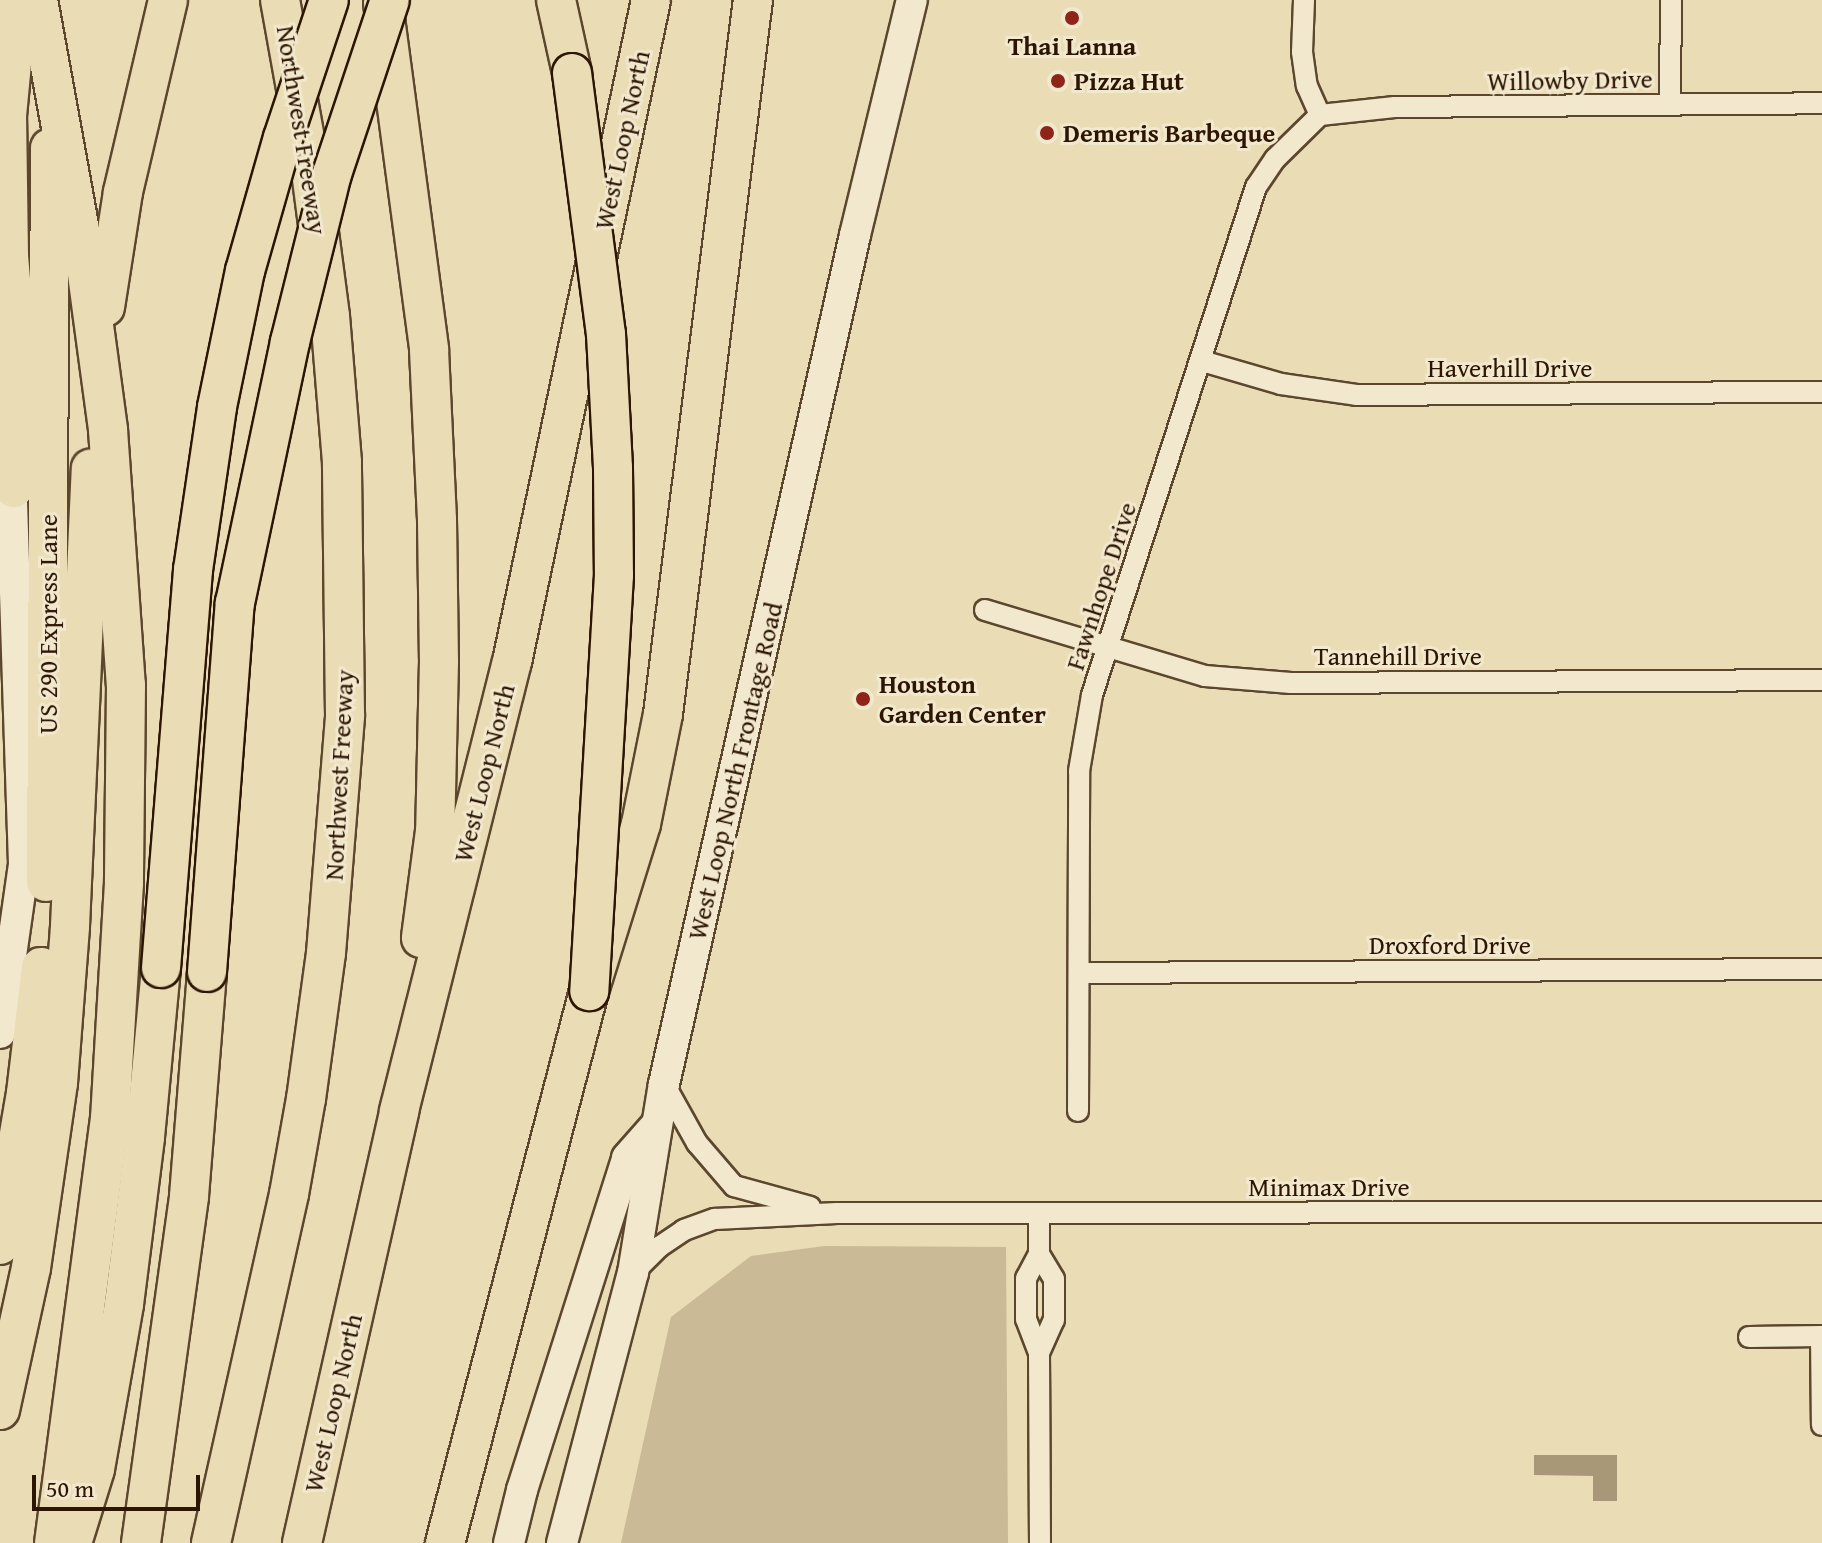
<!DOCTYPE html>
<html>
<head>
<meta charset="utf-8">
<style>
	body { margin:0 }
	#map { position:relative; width:1822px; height:1543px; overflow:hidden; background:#eadcb4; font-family:"Gentium Book Plus",serif }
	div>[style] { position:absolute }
	.green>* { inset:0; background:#caba96 }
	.water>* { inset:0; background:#a99877 }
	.roads { filter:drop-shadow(2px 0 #5c472e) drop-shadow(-2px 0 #5c472e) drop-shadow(0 2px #5c472e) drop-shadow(0 -2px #5c472e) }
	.street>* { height:20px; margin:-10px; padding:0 10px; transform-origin:10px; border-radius:10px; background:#f1e8ce }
	.secondary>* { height:30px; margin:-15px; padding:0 15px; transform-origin:15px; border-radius:15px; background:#f1e8ce }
	.highway>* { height:38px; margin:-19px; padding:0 19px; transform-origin:19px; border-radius:19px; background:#eadcb4 }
	.bridges { filter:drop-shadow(2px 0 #2c1502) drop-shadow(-2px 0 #2c1502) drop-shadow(0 2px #2c1502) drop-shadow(0 -2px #2c1502) }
	.highway-bridge>* { height:38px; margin:-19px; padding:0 19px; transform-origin:19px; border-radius:19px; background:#eadcb4 }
	.dots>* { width:22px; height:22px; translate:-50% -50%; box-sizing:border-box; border:4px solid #f1e8ce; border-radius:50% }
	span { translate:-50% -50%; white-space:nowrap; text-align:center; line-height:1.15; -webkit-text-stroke:6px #f1e8ce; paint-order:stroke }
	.poi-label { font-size:26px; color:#2c1502; font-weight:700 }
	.left { translate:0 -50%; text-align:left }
	.street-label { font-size:26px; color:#2c1502 }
	.scale { position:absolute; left:32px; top:1475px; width:168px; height:36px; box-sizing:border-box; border:4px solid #2c1502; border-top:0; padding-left:10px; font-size:24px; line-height:28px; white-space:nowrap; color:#2c1502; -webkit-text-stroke:6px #f1e8ce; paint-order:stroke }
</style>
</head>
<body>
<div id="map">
	<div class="green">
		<div style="clip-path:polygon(824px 1246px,1006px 1247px,1008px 1543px,621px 1543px,671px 1317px,751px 1256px)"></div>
	</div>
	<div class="water">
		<div style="clip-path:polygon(1534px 1455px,1617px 1455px,1617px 1501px,1593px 1501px,1593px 1476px,1534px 1475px)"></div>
	</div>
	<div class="roads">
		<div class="street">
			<div style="left:1304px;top:0;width:52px;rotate:92.2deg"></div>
			<div style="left:1302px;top:52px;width:34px;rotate:82deg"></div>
			<div style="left:1307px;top:86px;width:32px;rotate:66deg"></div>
			<div style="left:1670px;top:105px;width:105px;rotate:-89.5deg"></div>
			<div style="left:1320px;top:115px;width:75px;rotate:-6.1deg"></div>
			<div style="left:1395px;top:107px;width:427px;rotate:-0.5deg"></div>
			<div style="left:1202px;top:361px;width:82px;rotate:16.2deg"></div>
			<div style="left:1281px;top:384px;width:76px;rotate:8.3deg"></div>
			<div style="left:1356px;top:395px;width:466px;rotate:-0.4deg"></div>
			<div style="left:985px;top:610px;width:230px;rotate:16.7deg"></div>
			<div style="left:1205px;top:676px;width:86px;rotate:4.7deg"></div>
			<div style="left:1291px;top:683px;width:531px;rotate:-0.32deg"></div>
			<div style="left:1079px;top:973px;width:743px;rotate:-0.31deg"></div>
			<div style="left:664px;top:1084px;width:68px;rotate:60.8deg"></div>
			<div style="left:697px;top:1143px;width:57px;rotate:49.3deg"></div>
			<div style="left:734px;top:1186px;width:79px;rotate:15.4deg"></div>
			<div style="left:1078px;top:1111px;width:340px;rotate:-89.8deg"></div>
			<div style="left:1079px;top:771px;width:77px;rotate:-80.3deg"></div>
			<div style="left:1092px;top:695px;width:534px;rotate:-72.11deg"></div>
			<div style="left:1256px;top:187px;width:34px;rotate:-56deg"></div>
			<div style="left:1275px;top:159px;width:63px;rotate:-44.4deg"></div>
			<div style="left:1039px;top:1214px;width:40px;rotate:90deg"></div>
			<div style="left:1039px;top:1254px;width:27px;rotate:118deg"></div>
			<div style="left:1026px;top:1278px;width:41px;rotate:90deg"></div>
			<div style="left:1026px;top:1319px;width:36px;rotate:69deg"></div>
			<div style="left:1039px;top:1353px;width:190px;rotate:89.7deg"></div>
			<div style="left:633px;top:1273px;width:37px;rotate:-45deg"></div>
			<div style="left:659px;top:1247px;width:30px;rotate:-34deg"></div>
			<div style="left:684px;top:1230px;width:33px;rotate:-20deg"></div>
			<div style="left:715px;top:1219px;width:122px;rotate:-2.8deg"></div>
			<div style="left:837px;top:1213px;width:985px;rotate:-0.06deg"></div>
			<div style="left:1821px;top:1336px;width:89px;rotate:89.4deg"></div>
			<div style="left:1749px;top:1337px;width:73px;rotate:-0.8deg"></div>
			<div style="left:1039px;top:1353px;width:36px;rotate:-66deg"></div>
			<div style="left:1054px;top:1320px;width:41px;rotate:-90deg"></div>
			<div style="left:1054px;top:1279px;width:29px;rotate:-121deg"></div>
		</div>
		<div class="secondary">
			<div style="left:0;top:1033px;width:171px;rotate:-81.9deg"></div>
			<div style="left:24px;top:864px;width:399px;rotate:-91.9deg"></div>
			<div style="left:509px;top:1543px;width:55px;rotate:-76.2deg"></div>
			<div style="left:522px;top:1490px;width:348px;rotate:-72.4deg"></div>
			<div style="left:627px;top:1158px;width:45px;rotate:-48.6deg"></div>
			<div style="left:562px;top:1543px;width:279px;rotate:-75.3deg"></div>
			<div style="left:633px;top:1273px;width:192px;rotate:-80.7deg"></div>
			<div style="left:664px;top:1084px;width:870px;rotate:-77.32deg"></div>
			<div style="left:855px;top:235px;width:242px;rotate:-76.4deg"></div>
		</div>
		<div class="highway">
			<div style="left:38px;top:0;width:263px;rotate:79.7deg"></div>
			<div style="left:85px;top:259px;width:173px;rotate:82.3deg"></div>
			<div style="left:108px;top:430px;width:256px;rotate:86deg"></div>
			<div style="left:126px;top:685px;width:198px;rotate:90.6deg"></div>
			<div style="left:124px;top:883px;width:235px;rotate:93.4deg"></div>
			<div style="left:110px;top:1118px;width:429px;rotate:97.5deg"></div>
			<div style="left:556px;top:0;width:75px;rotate:77.6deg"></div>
			<div style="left:383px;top:3px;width:350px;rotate:82.4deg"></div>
			<div style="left:429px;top:350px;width:170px;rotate:87.3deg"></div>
			<div style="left:437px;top:520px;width:141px;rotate:89.2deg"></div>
			<div style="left:439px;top:661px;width:170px;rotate:91.3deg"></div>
			<div style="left:435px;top:831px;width:108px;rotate:97.5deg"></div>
			<div style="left:105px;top:307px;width:116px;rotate:-81.1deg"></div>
			<div style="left:123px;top:192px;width:197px;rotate:-76.8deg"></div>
			<div style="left:14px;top:488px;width:149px;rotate:-89.2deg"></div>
			<div style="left:16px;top:339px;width:83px;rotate:-94.8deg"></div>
			<div style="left:9px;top:256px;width:140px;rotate:-90.8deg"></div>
			<div style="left:7px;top:116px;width:117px;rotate:-84.6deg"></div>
			<div style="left:46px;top:882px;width:734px;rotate:-89.69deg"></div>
			<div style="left:0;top:1245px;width:154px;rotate:-80.3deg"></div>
			<div style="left:26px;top:1093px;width:127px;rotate:-83.2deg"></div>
			<div style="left:0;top:1410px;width:145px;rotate:-77.7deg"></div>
			<div style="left:31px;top:1268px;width:187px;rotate:-81.7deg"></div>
			<div style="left:58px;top:1083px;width:157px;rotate:-85.6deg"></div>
			<div style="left:70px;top:926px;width:458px;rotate:-87.4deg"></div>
			<div style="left:72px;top:1543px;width:77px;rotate:-72.7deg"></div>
			<div style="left:95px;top:1469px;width:168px;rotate:-80deg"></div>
			<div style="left:124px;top:1304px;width:168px;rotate:-82.8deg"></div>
			<div style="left:145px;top:1137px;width:170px;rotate:-84.6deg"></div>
			<div style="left:141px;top:1543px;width:350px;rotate:-82.1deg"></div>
			<div style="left:189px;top:1196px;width:225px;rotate:-85.4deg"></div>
			<div style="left:211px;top:1543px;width:358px;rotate:-77.4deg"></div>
			<div style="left:289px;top:1194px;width:97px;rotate:-79.9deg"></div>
			<div style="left:306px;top:1099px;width:147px;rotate:-82.2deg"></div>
			<div style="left:326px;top:953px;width:239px;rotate:-85.4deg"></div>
			<div style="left:345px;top:715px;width:253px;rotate:-90.7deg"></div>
			<div style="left:342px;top:462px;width:146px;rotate:-94.7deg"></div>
			<div style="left:330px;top:316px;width:145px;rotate:-97.5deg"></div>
			<div style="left:311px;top:172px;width:175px;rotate:-100.2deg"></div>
			<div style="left:302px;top:1543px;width:443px;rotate:-77.3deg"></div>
			<div style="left:399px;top:1111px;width:463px;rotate:-75.9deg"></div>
			<div style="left:512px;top:662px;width:676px;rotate:-78.14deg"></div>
			<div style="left:445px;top:1543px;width:570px;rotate:-75.38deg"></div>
			<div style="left:589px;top:991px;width:175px;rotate:-72.7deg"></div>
			<div style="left:641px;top:824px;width:112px;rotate:-78.7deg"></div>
			<div style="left:663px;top:714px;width:720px;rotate:-82.82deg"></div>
		</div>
	</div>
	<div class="bridges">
		<div class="highway-bridge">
			<div style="left:572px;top:73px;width:263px;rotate:82.6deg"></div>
			<div style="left:606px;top:334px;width:134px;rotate:87deg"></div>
			<div style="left:613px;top:468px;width:107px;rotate:89.5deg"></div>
			<div style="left:614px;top:575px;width:417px;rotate:93.4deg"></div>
			<div style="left:161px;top:968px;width:399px;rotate:-85.4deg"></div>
			<div style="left:193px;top:570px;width:165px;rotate:-81.6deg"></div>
			<div style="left:217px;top:407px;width:139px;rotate:-78.4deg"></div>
			<div style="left:245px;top:271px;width:138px;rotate:-74.1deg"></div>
			<div style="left:283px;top:138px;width:145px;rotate:-71.6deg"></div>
			<div style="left:207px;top:972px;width:370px;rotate:-85.7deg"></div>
			<div style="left:235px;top:603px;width:267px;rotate:-78.1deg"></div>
			<div style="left:290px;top:342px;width:173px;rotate:-76deg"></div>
			<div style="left:332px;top:174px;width:183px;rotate:-71.6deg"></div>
		</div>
	</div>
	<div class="dots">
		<div style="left:1072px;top:18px;background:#8f2418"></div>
		<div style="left:1058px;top:81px;background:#8f2418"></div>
		<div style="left:1047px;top:133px;background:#8f2418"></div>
		<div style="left:863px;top:699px;background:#8f2418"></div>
	</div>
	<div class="poi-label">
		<span style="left:1072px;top:46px">Thai Lanna</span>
		<span class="left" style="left:1074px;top:81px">Pizza Hut</span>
		<span class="left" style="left:1063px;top:133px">Demeris Barbeque</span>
		<span class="left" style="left:879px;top:699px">Houston<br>Garden Center</span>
	</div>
	<div class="street-label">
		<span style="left:1570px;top:80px;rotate:-1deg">Willowby Drive</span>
		<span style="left:302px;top:130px;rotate:81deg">Northwest Freeway</span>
		<span style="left:622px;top:140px;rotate:-78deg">West Loop North</span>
		<span style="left:1510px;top:368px">Haverhill Drive</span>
		<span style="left:1101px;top:586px;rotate:-72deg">Fawnhope Drive</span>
		<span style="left:48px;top:624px;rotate:-90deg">US 290 Express Lane</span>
		<span style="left:1398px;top:656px">Tannehill Drive</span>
		<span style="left:735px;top:771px;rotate:-77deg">West Loop North Frontage Road</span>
		<span style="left:484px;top:773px;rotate:-76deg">West Loop North</span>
		<span style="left:339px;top:775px;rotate:-87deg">Northwest Freeway</span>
		<span style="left:1450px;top:945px">Droxford Drive</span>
		<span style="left:1329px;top:1187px">Minimax Drive</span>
		<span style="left:333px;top:1403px;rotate:-77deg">West Loop North</span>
	</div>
	<div class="scale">50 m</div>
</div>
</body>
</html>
